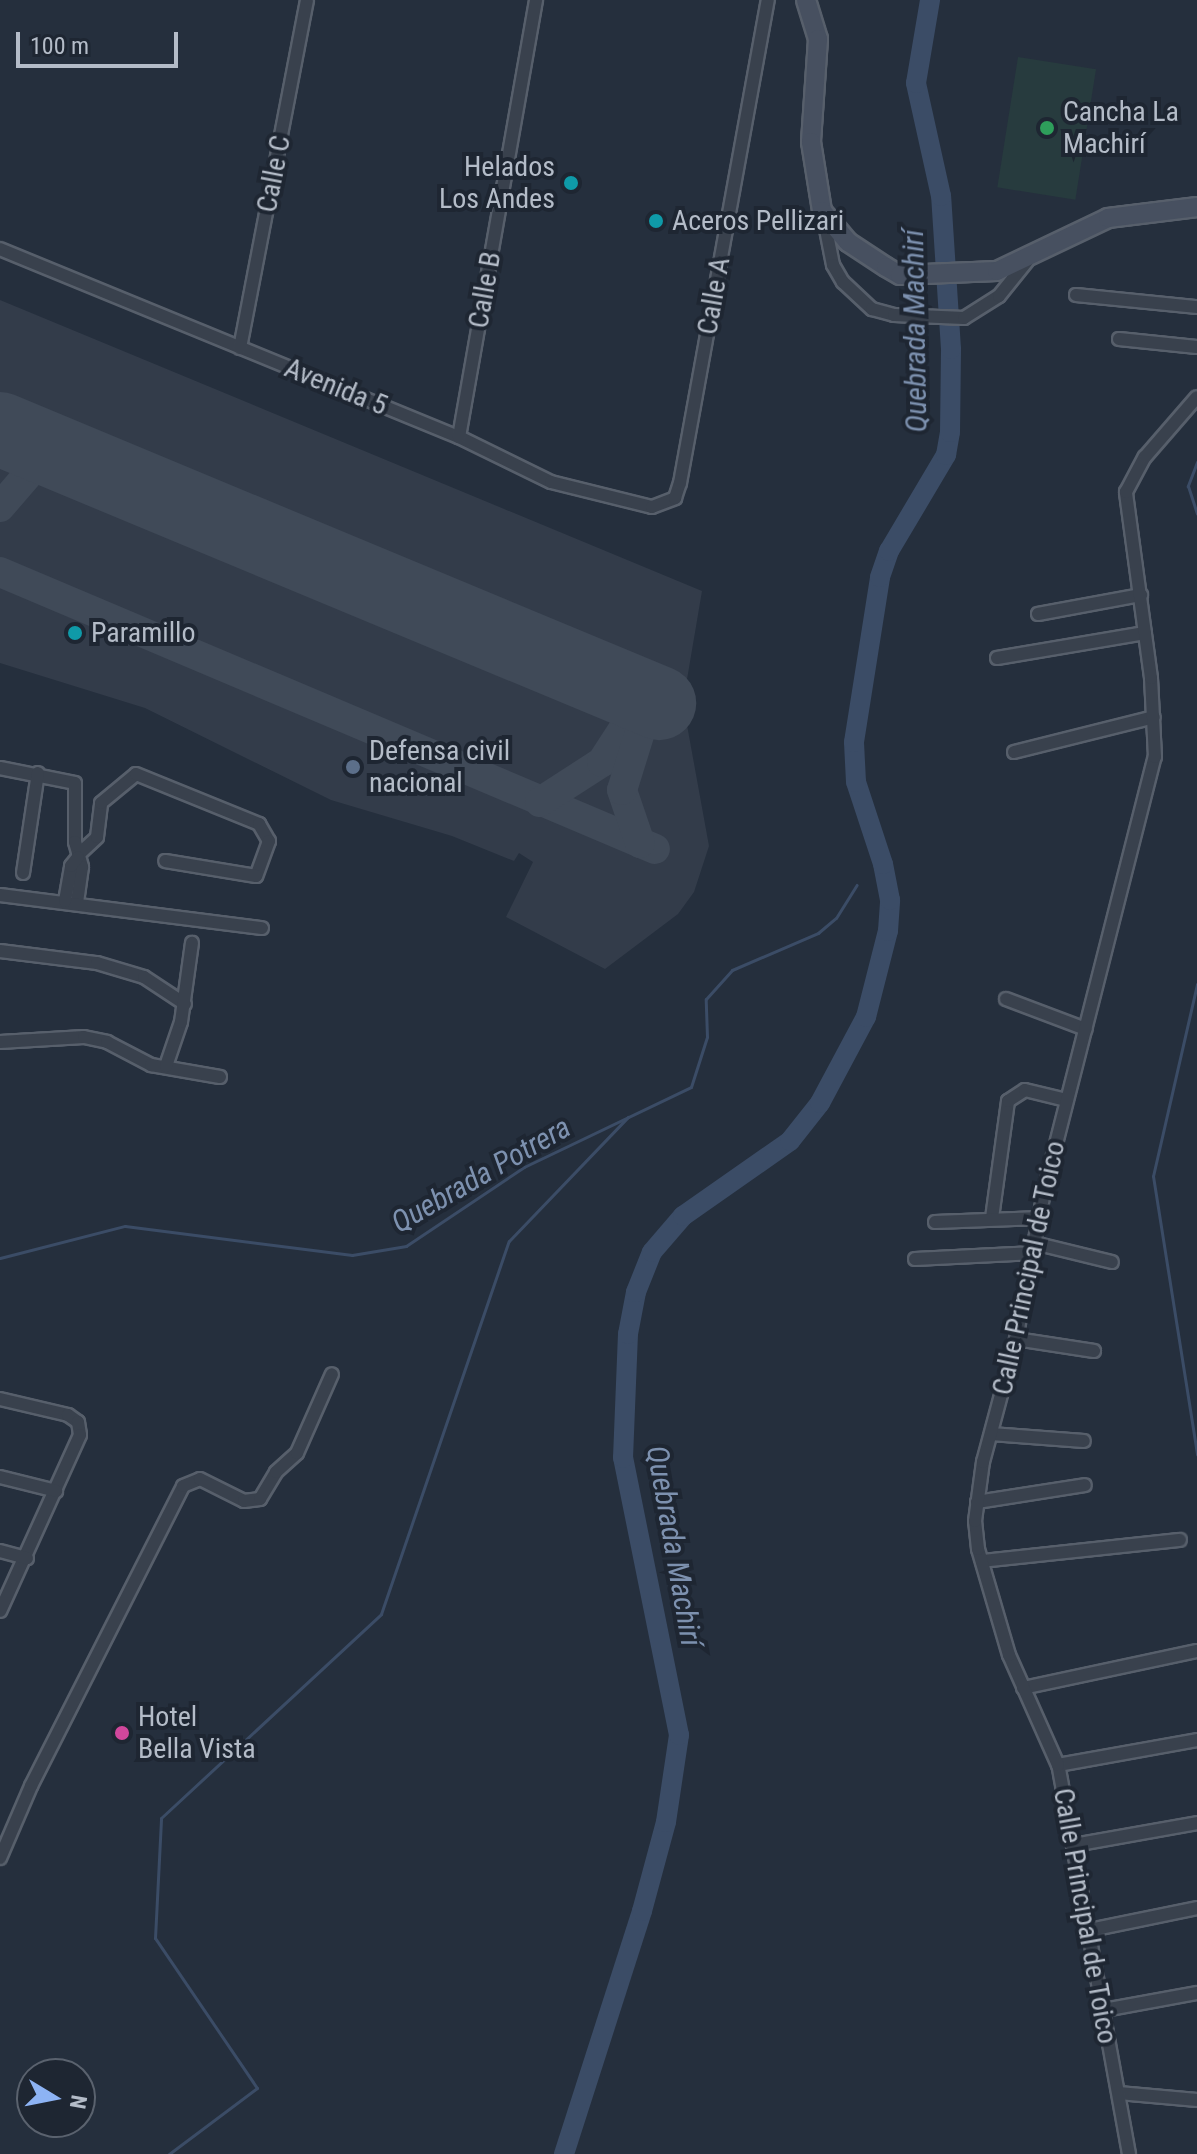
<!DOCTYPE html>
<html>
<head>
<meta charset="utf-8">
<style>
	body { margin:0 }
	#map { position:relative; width:1197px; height:2154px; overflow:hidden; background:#252f3d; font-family:"Roboto Condensed",sans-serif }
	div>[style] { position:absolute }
	.airport>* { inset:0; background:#333c4a }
	.green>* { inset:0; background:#273b3e; transform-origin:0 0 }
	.stream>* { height:3px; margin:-1.5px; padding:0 1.5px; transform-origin:1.5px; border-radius:1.5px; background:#3b4c66 }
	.river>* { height:20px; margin:-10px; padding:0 10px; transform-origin:10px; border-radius:10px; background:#3b4c66 }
	.taxiway>* { height:30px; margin:-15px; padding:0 15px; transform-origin:15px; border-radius:15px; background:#404a58 }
	.runway>* { height:74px; margin:-37px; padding:0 37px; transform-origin:37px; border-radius:37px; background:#404a58 }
	.roads { filter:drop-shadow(2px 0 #575f6b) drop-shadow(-2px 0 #575f6b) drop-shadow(0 2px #575f6b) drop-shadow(0 -2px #575f6b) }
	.minor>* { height:12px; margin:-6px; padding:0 6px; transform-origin:6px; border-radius:6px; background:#39414d }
	.secondary>* { height:18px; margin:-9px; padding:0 9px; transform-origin:9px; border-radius:9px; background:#475060 }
	.dots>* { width:22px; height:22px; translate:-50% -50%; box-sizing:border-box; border:4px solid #1e2632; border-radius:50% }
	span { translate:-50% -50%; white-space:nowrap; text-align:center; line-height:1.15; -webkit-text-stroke:8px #1e2632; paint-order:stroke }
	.poi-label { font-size:28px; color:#b4bcc8 }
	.left { translate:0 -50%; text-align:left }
	.right { translate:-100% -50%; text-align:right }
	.street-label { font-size:28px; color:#b4bcc8 }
	.water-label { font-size:30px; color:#7d91af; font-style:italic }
	.north { position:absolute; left:16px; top:2058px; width:80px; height:80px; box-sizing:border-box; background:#1e2632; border:2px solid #5a626e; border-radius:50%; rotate:100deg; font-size:22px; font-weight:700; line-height:32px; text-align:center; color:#b4bcc8 }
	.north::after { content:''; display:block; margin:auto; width:28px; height:36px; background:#8db3f4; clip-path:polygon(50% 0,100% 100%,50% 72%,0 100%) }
	.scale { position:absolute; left:16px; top:32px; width:162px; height:36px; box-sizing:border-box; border:4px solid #b4bcc8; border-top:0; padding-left:10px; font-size:24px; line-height:28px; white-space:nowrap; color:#b4bcc8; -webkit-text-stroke:6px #1e2632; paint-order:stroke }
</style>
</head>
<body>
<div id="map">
	<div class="airport">
		<div style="clip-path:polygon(0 300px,702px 591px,683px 703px,709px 846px,694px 892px,678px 914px,605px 969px,506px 917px,533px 862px,519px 853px,514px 861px,452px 836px,331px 800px,145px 708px,0 663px)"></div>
	</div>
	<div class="green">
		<div style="left:1018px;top:57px;width:79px;height:132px;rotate:9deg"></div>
	</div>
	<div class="stream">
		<div style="left:1197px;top:462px;width:26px;rotate:111deg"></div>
		<div style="left:1188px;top:486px;width:29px;rotate:72deg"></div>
		<div style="left:1197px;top:984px;width:197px;rotate:102.9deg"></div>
		<div style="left:1153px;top:1176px;width:282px;rotate:81deg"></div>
		<div style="left:0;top:1258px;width:129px;rotate:-14.4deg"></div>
		<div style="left:125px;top:1226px;width:229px;rotate:7.3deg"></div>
		<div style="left:352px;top:1255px;width:55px;rotate:-9.5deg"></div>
		<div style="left:406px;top:1246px;width:142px;rotate:-33.8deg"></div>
		<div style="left:524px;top:1167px;width:185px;rotate:-25.6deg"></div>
		<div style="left:691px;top:1087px;width:52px;rotate:-72.3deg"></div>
		<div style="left:707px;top:1037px;width:38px;rotate:-92deg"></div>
		<div style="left:706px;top:999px;width:39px;rotate:-48deg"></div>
		<div style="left:732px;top:970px;width:94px;rotate:-23.3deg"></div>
		<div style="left:818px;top:933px;width:23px;rotate:-40deg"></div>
		<div style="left:836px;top:918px;width:39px;rotate:-58deg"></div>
		<div style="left:169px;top:2154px;width:110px;rotate:-36.9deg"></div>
		<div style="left:257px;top:2088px;width:181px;rotate:-124.2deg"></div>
		<div style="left:155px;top:1938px;width:120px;rotate:-87.1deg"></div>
		<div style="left:161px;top:1818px;width:300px;rotate:-42.8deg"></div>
		<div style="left:381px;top:1614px;width:394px;rotate:-71.1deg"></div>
		<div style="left:509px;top:1241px;width:172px;rotate:-46.2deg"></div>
	</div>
	<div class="river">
		<div style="left:564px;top:2154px;width:255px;rotate:-72.2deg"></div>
		<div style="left:642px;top:1911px;width:92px;rotate:-74.9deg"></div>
		<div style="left:666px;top:1822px;width:88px;rotate:-81.5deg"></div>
		<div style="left:679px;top:1735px;width:283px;rotate:-101.4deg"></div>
		<div style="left:623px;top:1458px;width:124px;rotate:-87.7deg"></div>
		<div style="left:628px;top:1334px;width:43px;rotate:-79.2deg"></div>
		<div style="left:636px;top:1292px;width:43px;rotate:-68.2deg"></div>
		<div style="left:652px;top:1252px;width:48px;rotate:-49.3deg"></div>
		<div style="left:683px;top:1216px;width:131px;rotate:-35deg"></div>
		<div style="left:790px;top:1141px;width:48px;rotate:-51.7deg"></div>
		<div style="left:820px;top:1103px;width:98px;rotate:-61.9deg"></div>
		<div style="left:866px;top:1017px;width:89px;rotate:-75.7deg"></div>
		<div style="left:888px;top:931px;width:31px;rotate:-86deg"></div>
		<div style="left:890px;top:900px;width:37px;rotate:-101deg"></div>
		<div style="left:883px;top:864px;width:86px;rotate:-108.2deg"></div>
		<div style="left:856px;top:782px;width:40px;rotate:-92.9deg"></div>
		<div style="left:854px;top:742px;width:167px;rotate:-81deg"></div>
		<div style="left:880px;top:577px;width:28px;rotate:-71deg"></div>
		<div style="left:889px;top:551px;width:112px;rotate:-59.3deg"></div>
		<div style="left:946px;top:455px;width:23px;rotate:-80deg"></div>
		<div style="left:950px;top:432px;width:83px;rotate:-89.3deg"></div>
		<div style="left:951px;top:349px;width:153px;rotate:-93.7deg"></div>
		<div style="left:941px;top:196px;width:116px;rotate:-102.5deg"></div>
		<div style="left:916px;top:83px;width:84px;rotate:-80.4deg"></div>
	</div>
	<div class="taxiway">
		<div style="left:0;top:507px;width:75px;rotate:-49.3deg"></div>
		<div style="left:0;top:572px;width:711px;rotate:22.92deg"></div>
		<div style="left:540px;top:802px;width:74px;rotate:-32.8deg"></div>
		<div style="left:602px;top:762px;width:77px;rotate:-57.1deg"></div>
		<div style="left:640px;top:843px;width:56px;rotate:-108.8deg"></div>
		<div style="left:622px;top:790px;width:77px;rotate:-72.7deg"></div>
	</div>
	<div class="runway">
		<div style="left:0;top:429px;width:714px;rotate:22.58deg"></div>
	</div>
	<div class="roads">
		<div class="minor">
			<div style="left:823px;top:214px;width:52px;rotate:78.9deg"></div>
			<div style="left:833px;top:265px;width:20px;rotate:60deg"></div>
			<div style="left:843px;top:282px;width:40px;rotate:43deg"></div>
			<div style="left:872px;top:309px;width:23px;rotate:15deg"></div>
			<div style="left:894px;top:315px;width:70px;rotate:2.5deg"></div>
			<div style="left:964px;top:318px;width:41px;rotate:-32.2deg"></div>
			<div style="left:999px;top:296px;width:45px;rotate:-51.3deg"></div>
			<div style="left:0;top:249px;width:496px;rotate:22.3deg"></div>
			<div style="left:459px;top:437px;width:102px;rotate:26.1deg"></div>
			<div style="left:551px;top:482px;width:104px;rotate:13.9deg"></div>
			<div style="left:652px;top:507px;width:25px;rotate:-21deg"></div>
			<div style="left:675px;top:498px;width:16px;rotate:-72deg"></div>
			<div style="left:680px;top:483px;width:491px;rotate:-79.7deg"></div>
			<div style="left:1076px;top:295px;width:122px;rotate:5.7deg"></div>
			<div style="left:1119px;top:339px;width:78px;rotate:5.9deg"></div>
			<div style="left:240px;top:348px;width:354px;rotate:-79.1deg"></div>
			<div style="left:459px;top:437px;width:444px;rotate:-80deg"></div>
			<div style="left:1038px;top:614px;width:105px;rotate:-10.5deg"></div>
			<div style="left:997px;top:658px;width:150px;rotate:-9.6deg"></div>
			<div style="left:1014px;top:752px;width:144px;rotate:-14deg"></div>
			<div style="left:0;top:768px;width:76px;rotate:11.3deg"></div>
			<div style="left:75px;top:783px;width:59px;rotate:90deg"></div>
			<div style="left:75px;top:842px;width:26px;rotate:74deg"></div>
			<div style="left:82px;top:867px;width:36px;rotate:98deg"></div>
			<div style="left:78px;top:855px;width:26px;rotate:-43deg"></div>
			<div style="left:97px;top:837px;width:34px;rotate:-83deg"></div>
			<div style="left:101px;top:803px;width:45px;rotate:-39.6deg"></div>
			<div style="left:136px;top:774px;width:133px;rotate:22.1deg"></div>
			<div style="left:259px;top:824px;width:20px;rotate:60deg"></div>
			<div style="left:269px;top:841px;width:37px;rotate:110deg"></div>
			<div style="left:256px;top:876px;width:92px;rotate:-170.6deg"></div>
			<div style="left:23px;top:873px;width:101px;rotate:-81.5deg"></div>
			<div style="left:0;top:895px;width:264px;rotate:7.2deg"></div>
			<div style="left:65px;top:901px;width:36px;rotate:-80deg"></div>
			<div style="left:71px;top:866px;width:11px;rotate:-52deg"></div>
			<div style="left:0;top:951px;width:98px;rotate:7.1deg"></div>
			<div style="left:97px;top:963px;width:49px;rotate:16.6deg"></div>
			<div style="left:144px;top:977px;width:49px;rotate:33.4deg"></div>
			<div style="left:1006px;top:999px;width:85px;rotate:20.6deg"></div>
			<div style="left:0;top:1042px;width:84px;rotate:-3.4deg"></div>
			<div style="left:84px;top:1037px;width:24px;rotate:12deg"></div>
			<div style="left:107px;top:1042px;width:50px;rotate:27.6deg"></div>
			<div style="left:151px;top:1065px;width:70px;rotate:9.9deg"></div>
			<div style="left:166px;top:1066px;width:46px;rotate:-71.2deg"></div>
			<div style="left:181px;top:1022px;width:80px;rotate:-82.1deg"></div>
			<div style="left:992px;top:1218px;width:118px;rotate:-82.2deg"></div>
			<div style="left:1008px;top:1101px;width:20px;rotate:-33deg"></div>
			<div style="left:1025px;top:1090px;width:42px;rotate:13.7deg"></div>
			<div style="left:935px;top:1222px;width:106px;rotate:-2.2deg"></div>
			<div style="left:1038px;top:1244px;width:76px;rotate:13.7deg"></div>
			<div style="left:915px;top:1259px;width:120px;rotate:-2.9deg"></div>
			<div style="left:1016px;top:1339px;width:79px;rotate:8.7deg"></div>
			<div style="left:0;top:1399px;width:70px;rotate:13.2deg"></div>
			<div style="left:68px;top:1415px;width:12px;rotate:35deg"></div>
			<div style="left:78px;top:1422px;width:13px;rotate:81deg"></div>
			<div style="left:80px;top:1435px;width:193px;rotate:114.4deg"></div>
			<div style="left:991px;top:1434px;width:93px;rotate:4.3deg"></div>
			<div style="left:0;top:1477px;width:58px;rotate:14deg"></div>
			<div style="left:977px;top:1502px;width:109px;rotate:-8.9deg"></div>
			<div style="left:0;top:1551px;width:28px;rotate:15deg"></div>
			<div style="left:982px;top:1561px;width:199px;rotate:-6.1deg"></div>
			<div style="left:1023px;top:1688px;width:178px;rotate:-12deg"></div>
			<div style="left:1058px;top:1765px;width:141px;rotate:-10.2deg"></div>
			<div style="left:1074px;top:1845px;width:125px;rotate:-10.1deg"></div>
			<div style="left:0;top:1858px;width:78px;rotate:-66.7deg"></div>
			<div style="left:31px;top:1786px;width:336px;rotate:-63.1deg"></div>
			<div style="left:183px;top:1486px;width:18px;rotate:-22deg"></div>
			<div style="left:200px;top:1479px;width:49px;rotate:26.6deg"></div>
			<div style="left:244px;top:1501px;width:16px;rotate:-7deg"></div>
			<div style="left:260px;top:1499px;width:31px;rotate:-59deg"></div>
			<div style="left:276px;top:1472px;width:28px;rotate:-42deg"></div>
			<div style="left:297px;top:1453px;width:86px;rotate:-66.1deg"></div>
			<div style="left:1090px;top:1930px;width:109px;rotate:-11.6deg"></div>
			<div style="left:1104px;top:2010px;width:95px;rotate:-10.4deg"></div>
			<div style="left:1119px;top:2093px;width:78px;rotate:5.1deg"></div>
			<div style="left:1129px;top:2154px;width:395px;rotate:-100.3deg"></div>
			<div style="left:1058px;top:1765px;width:120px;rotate:-114deg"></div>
			<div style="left:1009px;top:1655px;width:110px;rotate:-106.3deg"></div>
			<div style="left:978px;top:1549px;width:28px;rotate:-96deg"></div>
			<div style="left:975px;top:1521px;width:60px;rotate:-82.3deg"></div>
			<div style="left:983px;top:1462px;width:127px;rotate:-75deg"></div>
			<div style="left:1016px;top:1339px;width:155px;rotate:-79.2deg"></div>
			<div style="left:1045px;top:1187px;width:444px;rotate:-75.7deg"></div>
			<div style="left:1155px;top:757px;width:79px;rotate:-92.9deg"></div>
			<div style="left:1151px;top:678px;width:188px;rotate:-97.7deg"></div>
			<div style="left:1126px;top:492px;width:40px;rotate:-62deg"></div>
			<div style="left:1145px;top:457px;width:79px;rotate:-49.1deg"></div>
		</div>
		<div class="secondary">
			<div style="left:806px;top:0;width:41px;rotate:72.9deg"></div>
			<div style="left:818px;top:39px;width:103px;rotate:93.9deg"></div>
			<div style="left:811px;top:142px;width:70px;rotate:80.9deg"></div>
			<div style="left:822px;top:211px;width:40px;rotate:50deg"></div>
			<div style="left:848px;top:242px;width:45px;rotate:33.3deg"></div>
			<div style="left:886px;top:267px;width:16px;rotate:30deg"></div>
			<div style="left:900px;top:275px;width:97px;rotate:-2.4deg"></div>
			<div style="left:997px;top:271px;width:123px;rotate:-25.5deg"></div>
			<div style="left:1108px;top:218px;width:90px;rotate:-7deg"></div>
		</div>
	</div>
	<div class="dots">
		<div style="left:1047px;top:128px;background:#2e9e5b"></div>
		<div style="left:571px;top:183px;background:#0f9aa8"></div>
		<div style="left:656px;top:221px;background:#0f9aa8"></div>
		<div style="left:75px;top:633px;background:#0f9aa8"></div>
		<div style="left:353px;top:767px;background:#5c6f8a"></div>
		<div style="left:122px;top:1733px;background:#d1479c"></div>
	</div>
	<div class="poi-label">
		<span class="left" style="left:1063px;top:128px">Cancha La<br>Machirí</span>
		<span class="right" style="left:555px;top:183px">Helados<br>Los Andes</span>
		<span class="left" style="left:672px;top:221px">Aceros Pellizari</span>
		<span class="left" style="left:91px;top:633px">Paramillo</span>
		<span class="left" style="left:369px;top:767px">Defensa civil<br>nacional</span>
		<span class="left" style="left:138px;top:1733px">Hotel<br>Bella Vista</span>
	</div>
	<div class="street-label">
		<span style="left:274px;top:174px;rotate:-79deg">Calle C</span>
		<span style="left:485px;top:290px;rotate:-80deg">Calle B</span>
		<span style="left:714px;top:296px;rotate:-80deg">Calle A</span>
		<span style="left:336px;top:387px;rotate:22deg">Avenida 5</span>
		<span style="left:1029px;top:1268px;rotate:-78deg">Calle Principal de Toico</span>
		<span style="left:1085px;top:1916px;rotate:80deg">Calle Principal de Toico</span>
	</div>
	<div class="water-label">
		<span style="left:915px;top:331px;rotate:-91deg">Quebrada Machirí</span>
		<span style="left:481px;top:1175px;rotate:-30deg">Quebrada Potrera</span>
		<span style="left:674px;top:1546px;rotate:80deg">Quebrada Machirí</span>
	</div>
	<div class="north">N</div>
	<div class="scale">100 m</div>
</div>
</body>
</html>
